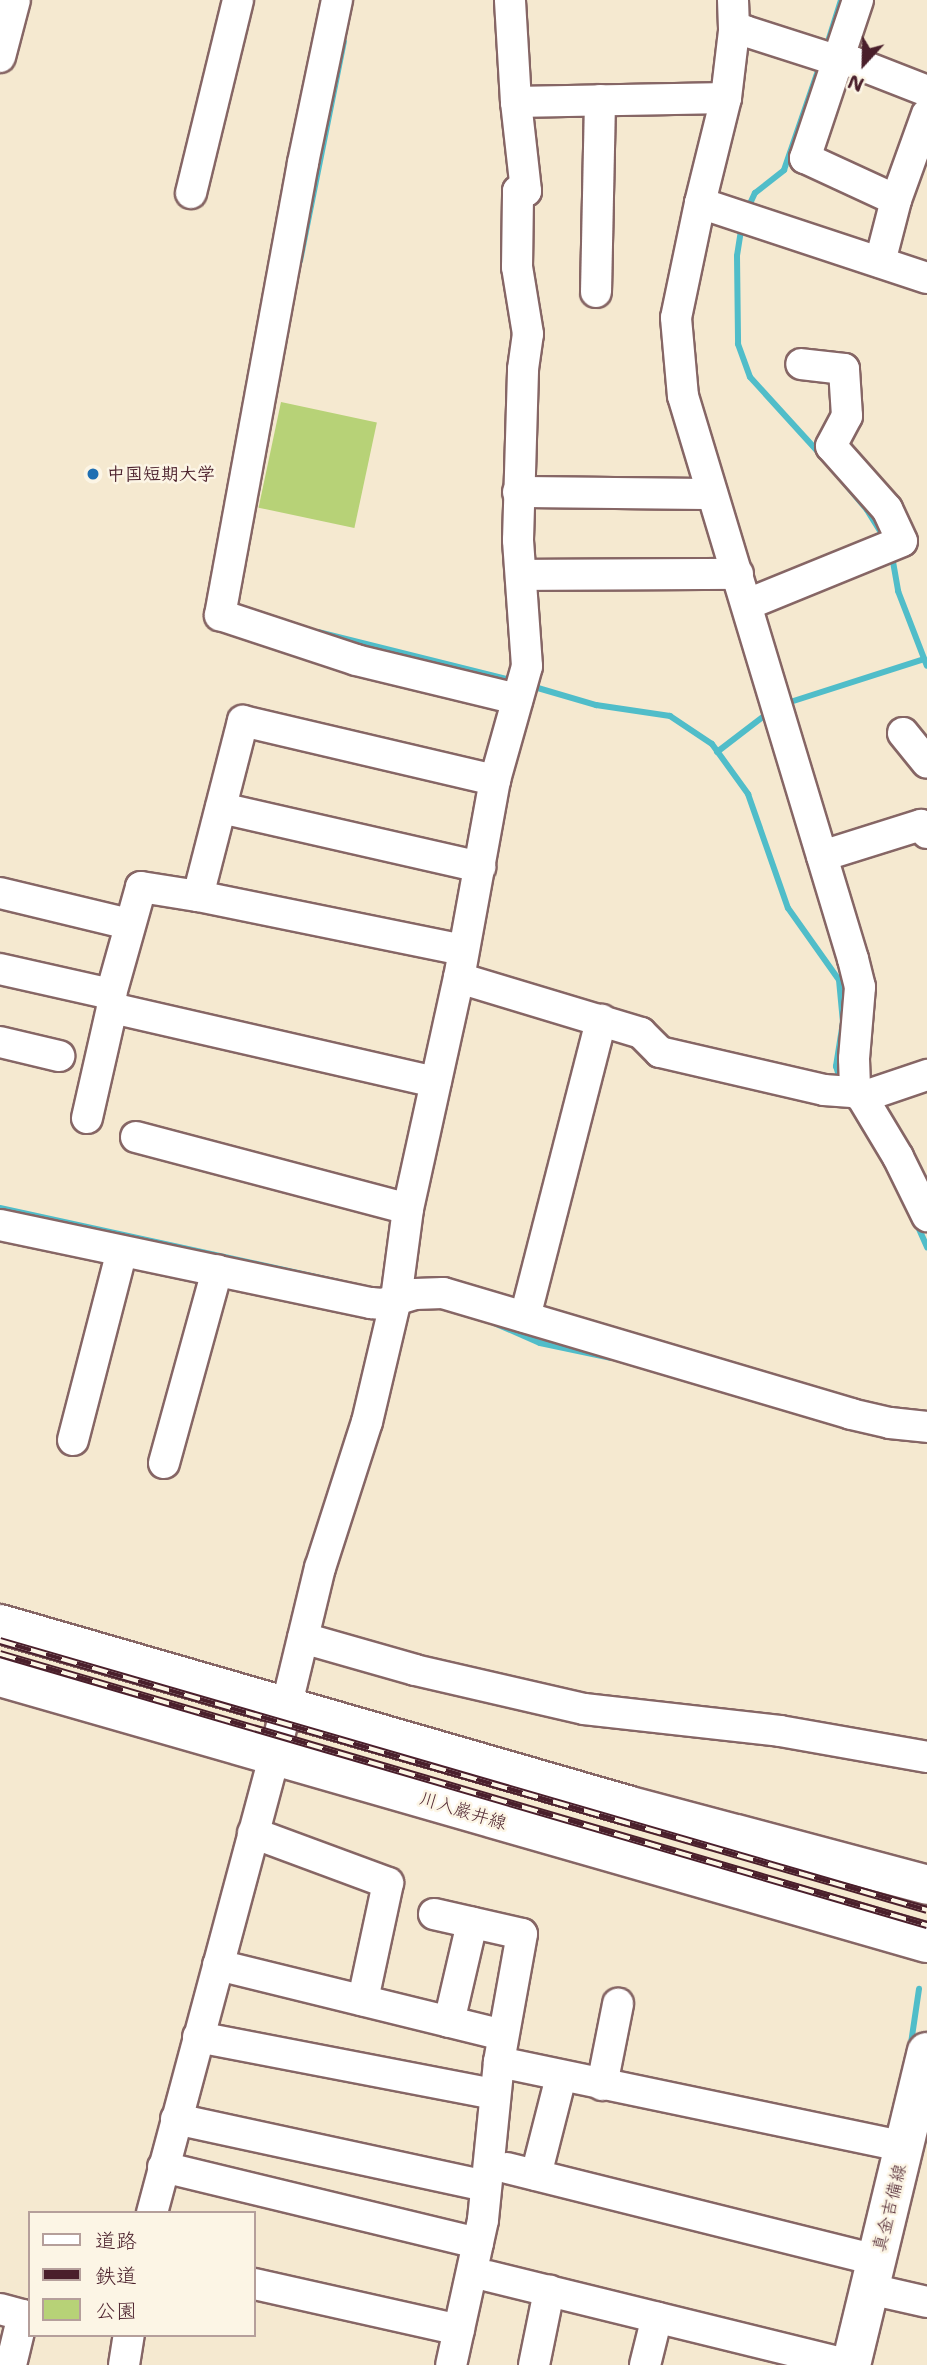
<!DOCTYPE html>
<html>
<head>
<meta charset="utf-8">
<style>
	body { margin:0 }
	#map { position:relative; width:927px; height:2365px; overflow:hidden; background:#f5e9d0; font-family:"Shantell Sans","Klee One",sans-serif }
	div>[style] { position:absolute }
	.green>* { inset:0; background:#b7d277; transform-origin:0 0 }
	.stream>* { height:6px; margin:-3px; padding:0 3px; transform-origin:3px; border-radius:3px; background:#50bdc9 }
	.roads { filter:drop-shadow(2px 0 #866665) drop-shadow(-2px 0 #866665) drop-shadow(0 2px #866665) drop-shadow(0 -2px #866665) }
	.minor>* { height:30px; margin:-15px; padding:0 15px; transform-origin:15px; border-radius:15px; background:#fff }
	.major>* { height:38px; margin:-19px; padding:0 19px; transform-origin:19px; border-radius:19px; background:#fff }
	.rail>* { height:8px; margin-top:-4px; transform-origin:0; background:repeating-linear-gradient(90deg,#fcf5e5 0 16px,#4a1f2b 0 32px); box-sizing:border-box; border-block:2px solid #4a1f2b }
	.dots>* { width:19px; height:19px; translate:-50% -50%; box-sizing:border-box; border:4px solid #fcf5e5; border-radius:50% }
	span { translate:-50% -50%; white-space:nowrap; text-align:center; line-height:1.15; -webkit-text-stroke:5px #fcf5e5; paint-order:stroke }
	.poi-label { font-size:18px; color:#4a1f2b; font-weight:700 }
	.left { translate:0 -50%; text-align:left }
	.street-label { font-size:18px; color:#4a1f2b }
	.legend { position:absolute; left:28px; top:2211px; width:228px; height:126px; box-sizing:border-box; background:#fcf5e5; border:2px solid #b59f9b; margin:0; padding:9px 12px; list-style:none; font-size:21px; color:#4a1f2b }
	.legend li { display:flex; align-items:center; gap:14px; height:35px }
	.legend b { width:35px; border:2px solid #b59f9b }
	.north { position:absolute; left:829px; top:28px; width:70px; height:70px; -webkit-text-stroke:5px #fcf5e5; paint-order:stroke; rotate:202deg; font-size:19px; font-weight:700; line-height:28px; text-align:center; color:#4a1f2b }
	.north::after { content:''; display:block; margin:auto; width:24px; height:32px; background:#4a1f2b; clip-path:polygon(50% 0,100% 100%,50% 72%,0 100%) }
</style>
</head>
<body>
<div id="map">
	<div class="green">
		<div style="left:281px;top:402px;width:98px;height:108px;rotate:12deg"></div>
	</div>
	<div class="stream">
		<div style="left:826px;top:48px;width:50px;rotate:-72.6deg"></div>
		<div style="left:747px;top:210px;width:19px;rotate:-65deg"></div>
		<div style="left:755px;top:193px;width:37px;rotate:-38deg"></div>
		<div style="left:784px;top:170px;width:111px;rotate:-71.1deg"></div>
		<div style="left:742px;top:224px;width:32px;rotate:99deg"></div>
		<div style="left:737px;top:256px;width:88px;rotate:89.3deg"></div>
		<div style="left:738px;top:344px;width:35px;rotate:70deg"></div>
		<div style="left:750px;top:377px;width:107px;rotate:47.7deg"></div>
		<div style="left:300px;top:261px;width:224px;rotate:-78.7deg"></div>
		<div style="left:842px;top:480px;width:39px;rotate:50deg"></div>
		<div style="left:867px;top:510px;width:31px;rotate:58deg"></div>
		<div style="left:892px;top:556px;width:36px;rotate:80deg"></div>
		<div style="left:898px;top:591px;width:80px;rotate:68.9deg"></div>
		<div style="left:318px;top:632px;width:202px;rotate:14deg"></div>
		<div style="left:531px;top:686px;width:68px;rotate:16.3deg"></div>
		<div style="left:596px;top:705px;width:75px;rotate:8.5deg"></div>
		<div style="left:670px;top:716px;width:50px;rotate:33.7deg"></div>
		<div style="left:712px;top:744px;width:62px;rotate:54.2deg"></div>
		<div style="left:748px;top:794px;width:121px;rotate:70.7deg"></div>
		<div style="left:788px;top:908px;width:88px;rotate:54.7deg"></div>
		<div style="left:839px;top:980px;width:42px;rotate:84.6deg"></div>
		<div style="left:843px;top:1022px;width:45px;rotate:99deg"></div>
		<div style="left:836px;top:1066px;width:17px;rotate:73deg"></div>
		<div style="left:784px;top:704px;width:147px;rotate:-17.8deg"></div>
		<div style="left:717px;top:752px;width:64px;rotate:-37.4deg"></div>
		<div style="left:847px;top:1099px;width:34px;rotate:60deg"></div>
		<div style="left:0;top:1208px;width:348px;rotate:12.3deg"></div>
		<div style="left:915px;top:1220px;width:30px;rotate:66deg"></div>
		<div style="left:494px;top:1323px;width:50px;rotate:23.5deg"></div>
		<div style="left:540px;top:1343px;width:73px;rotate:11.9deg"></div>
		<div style="left:910px;top:2050px;width:62px;rotate:-81.6deg"></div>
	</div>
	<div class="roads">
		<div class="minor">
			<div style="left:337px;top:0;width:167px;rotate:101.8deg"></div>
			<div style="left:303px;top:163px;width:460px;rotate:100.4deg"></div>
			<div style="left:220px;top:615px;width:143px;rotate:18.3deg"></div>
			<div style="left:356px;top:660px;width:166px;rotate:13.6deg"></div>
			<div style="left:733px;top:0;width:31px;rotate:88deg"></div>
			<div style="left:734px;top:31px;width:67px;rotate:96.8deg"></div>
			<div style="left:726px;top:98px;width:108px;rotate:103.9deg"></div>
			<div style="left:700px;top:203px;width:117px;rotate:101.8deg"></div>
			<div style="left:676px;top:318px;width:78px;rotate:84.9deg"></div>
			<div style="left:683px;top:396px;width:588px;rotate:73.2deg"></div>
			<div style="left:853px;top:959px;width:29px;rotate:76deg"></div>
			<div style="left:860px;top:987px;width:72px;rotate:94.8deg"></div>
			<div style="left:854px;top:1059px;width:33px;rotate:88deg"></div>
			<div style="left:858px;top:0;width:167px;rotate:108.5deg"></div>
			<div style="left:805px;top:158px;width:100px;rotate:24.8deg"></div>
			<div style="left:734px;top:31px;width:11px"></div>
			<div style="left:745px;top:31px;width:91px;rotate:17.8deg"></div>
			<div style="left:832px;top:59px;width:21px;rotate:8deg"></div>
			<div style="left:853px;top:62px;width:79px;rotate:21.4deg"></div>
			<div style="left:0;top:57px;width:59px;rotate:-75.3deg"></div>
			<div style="left:516px;top:102px;width:210px;rotate:-1.1deg"></div>
			<div style="left:191px;top:193px;width:199px;rotate:-76.3deg"></div>
			<div style="left:700px;top:203px;width:239px;rotate:18.3deg"></div>
			<div style="left:880px;top:262px;width:64px;rotate:-75.5deg"></div>
			<div style="left:896px;top:200px;width:91px;rotate:-70.2deg"></div>
			<div style="left:596px;top:292px;width:192px;rotate:-88.8deg"></div>
			<div style="left:518px;top:492px;width:194px;rotate:0.6deg"></div>
			<div style="left:521px;top:575px;width:217px;rotate:-0.3deg"></div>
			<div style="left:748px;top:604px;width:166px;rotate:-22.2deg"></div>
			<div style="left:902px;top:541px;width:35px;rotate:-115deg"></div>
			<div style="left:887px;top:509px;width:84px;rotate:-131.6deg"></div>
			<div style="left:831px;top:446px;width:34px;rotate:-62deg"></div>
			<div style="left:847px;top:416px;width:47px;rotate:-93.7deg"></div>
			<div style="left:844px;top:369px;width:43px;rotate:-173.4deg"></div>
			<div style="left:903px;top:733px;width:38px;rotate:51deg"></div>
			<div style="left:221px;top:808px;width:266px;rotate:12.8deg"></div>
			<div style="left:822px;top:856px;width:104px;rotate:-17.4deg"></div>
			<div style="left:921px;top:825px;width:10px;rotate:53deg"></div>
			<div style="left:0;top:893px;width:133px;rotate:13.5deg"></div>
			<div style="left:463px;top:950px;width:270px;rotate:-168.5deg"></div>
			<div style="left:198px;top:896px;width:181px;rotate:-75.6deg"></div>
			<div style="left:243px;top:721px;width:259px;rotate:13.2deg"></div>
			<div style="left:0;top:969px;width:114px;rotate:12.7deg"></div>
			<div style="left:459px;top:978px;width:190px;rotate:16.8deg"></div>
			<div style="left:641px;top:1033px;width:27px;rotate:45deg"></div>
			<div style="left:660px;top:1052px;width:168px;rotate:13deg"></div>
			<div style="left:824px;top:1090px;width:31px;rotate:4deg"></div>
			<div style="left:855px;top:1092px;width:9px;rotate:36deg"></div>
			<div style="left:862px;top:1097px;width:70px;rotate:59deg"></div>
			<div style="left:898px;top:1157px;width:66px;rotate:63.8deg"></div>
			<div style="left:112px;top:1008px;width:332px;rotate:12.9deg"></div>
			<div style="left:0;top:1042px;width:61px;rotate:13.3deg"></div>
			<div style="left:862px;top:1097px;width:69px;rotate:-18.7deg"></div>
			<div style="left:87px;top:1118px;width:113px;rotate:-77.2deg"></div>
			<div style="left:112px;top:1008px;width:14px;rotate:-94deg"></div>
			<div style="left:111px;top:994px;width:111px;rotate:-74.3deg"></div>
			<div style="left:141px;top:887px;width:58px;rotate:9deg"></div>
			<div style="left:136px;top:1137px;width:281px;rotate:14.8deg"></div>
			<div style="left:0;top:1225px;width:379px;rotate:11.9deg"></div>
			<div style="left:371px;top:1303px;width:11px;rotate:5deg"></div>
			<div style="left:382px;top:1304px;width:34px;rotate:-17deg"></div>
			<div style="left:415px;top:1294px;width:28px;rotate:-2deg"></div>
			<div style="left:443px;top:1293px;width:426px;rotate:16.5deg"></div>
			<div style="left:851px;top:1414px;width:40px;rotate:13deg"></div>
			<div style="left:890px;top:1423px;width:37px;rotate:6deg"></div>
			<div style="left:525px;top:1317px;width:307px;rotate:-75.6deg"></div>
			<div style="left:73px;top:1440px;width:195px;rotate:-75.5deg"></div>
			<div style="left:164px;top:1463px;width:200px;rotate:-74.6deg"></div>
			<div style="left:303px;top:1638px;width:116px;rotate:15.9deg"></div>
			<div style="left:415px;top:1670px;width:173px;rotate:13deg"></div>
			<div style="left:584px;top:1709px;width:197px;rotate:6.4deg"></div>
			<div style="left:780px;top:1731px;width:149px;rotate:10deg"></div>
			<div style="left:253px;top:1833px;width:144px;rotate:20.3deg"></div>
			<div style="left:388px;top:1883px;width:120px;rotate:102.1deg"></div>
			<div style="left:434px;top:1914px;width:90px;rotate:12.8deg"></div>
			<div style="left:522px;top:1934px;width:130px;rotate:100.2deg"></div>
			<div style="left:499px;top:2062px;width:159px;rotate:95.8deg"></div>
			<div style="left:483px;top:2220px;width:148px;rotate:102.4deg"></div>
			<div style="left:218px;top:1965px;width:293px;rotate:13.8deg"></div>
			<div style="left:449px;top:2022px;width:102px;rotate:-76.9deg"></div>
			<div style="left:198px;top:2037px;width:302px;rotate:10.9deg"></div>
			<div style="left:499px;top:2062px;width:416px;rotate:11.8deg"></div>
			<div style="left:602px;top:2085px;width:83px;rotate:-78.8deg"></div>
			<div style="left:176px;top:2119px;width:317px;rotate:12.2deg"></div>
			<div style="left:163px;top:2167px;width:324px;rotate:13.6deg"></div>
			<div style="left:507px;top:2168px;width:381px;rotate:14deg"></div>
			<div style="left:536px;top:2175px;width:101px;rotate:-75.7deg"></div>
			<div style="left:152px;top:2213px;width:459px;rotate:-75deg"></div>
			<div style="left:271px;top:1770px;width:208px;rotate:-76.4deg"></div>
			<div style="left:320px;top:1568px;width:153px;rotate:-72.2deg"></div>
			<div style="left:367px;top:1422px;width:126px;rotate:-76.7deg"></div>
			<div style="left:396px;top:1299px;width:91px;rotate:-82.4deg"></div>
			<div style="left:408px;top:1209px;width:237px;rotate:-77.6deg"></div>
			<div style="left:459px;top:978px;width:201px;rotate:-79.7deg"></div>
			<div style="left:495px;top:780px;width:118px;rotate:-74.3deg"></div>
			<div style="left:527px;top:666px;width:126px;rotate:-94.1deg"></div>
			<div style="left:518px;top:540px;width:171px;rotate:-88.3deg"></div>
			<div style="left:523px;top:369px;width:35px;rotate:-82deg"></div>
			<div style="left:528px;top:334px;width:68px;rotate:-99.3deg"></div>
			<div style="left:517px;top:267px;width:76px;rotate:-89.2deg"></div>
			<div style="left:518px;top:191px;width:8px"></div>
			<div style="left:526px;top:191px;width:90px;rotate:-96.4deg"></div>
			<div style="left:516px;top:102px;width:102px;rotate:-93.4deg"></div>
			<div style="left:488px;top:2276px;width:374px;rotate:13.8deg"></div>
			<div style="left:254px;top:2284px;width:210px;rotate:12.6deg"></div>
			<div style="left:870px;top:2289px;width:58px;rotate:12.8deg"></div>
			<div style="left:0;top:2309px;width:24px;rotate:15deg"></div>
			<div style="left:23px;top:2315px;width:51px;rotate:103.5deg"></div>
			<div style="left:124px;top:2365px;width:30px;rotate:-81deg"></div>
			<div style="left:534px;top:2365px;width:76px;rotate:-78.5deg"></div>
			<div style="left:645px;top:2365px;width:49px;rotate:-76deg"></div>
		</div>
		<div class="major">
			<div style="left:0;top:1624px;width:653px;rotate:16.1deg"></div>
			<div style="left:627px;top:1805px;width:310px;rotate:14.9deg"></div>
			<div style="left:0;top:1677px;width:964px;rotate:16.01deg"></div>
			<div style="left:851px;top:2365px;width:322px;rotate:-76.4deg"></div>
		</div>
	</div>
	<div class="rail">
		<div style="left:0;top:1641px;width:965px;rotate:16.18deg"></div>
		<div style="left:0;top:1654px;width:966px;rotate:16.3deg"></div>
	</div>
	<div class="dots">
		<div style="left:93px;top:474px;background:#1f6fb2"></div>
	</div>
	<div class="poi-label">
		<span class="left" style="left:107px;top:474px">中国短期大学</span>
	</div>
	<div class="street-label">
		<span style="left:463px;top:1811px;rotate:17deg">川入巌井線</span>
		<span style="left:890px;top:2208px;rotate:-76deg">真金吉備線</span>
	</div>
	<ul class="legend">
	<li><b style="height:9px;background:#fff"></b>道路</li>
	<li><b style="height:9px;background:#4a1f2b"></b>鉄道</li>
	<li><b style="height:19px;background:#b7d277"></b>公園</li>
	</ul>
	<div class="north">N</div>
</div>
</body>
</html>
